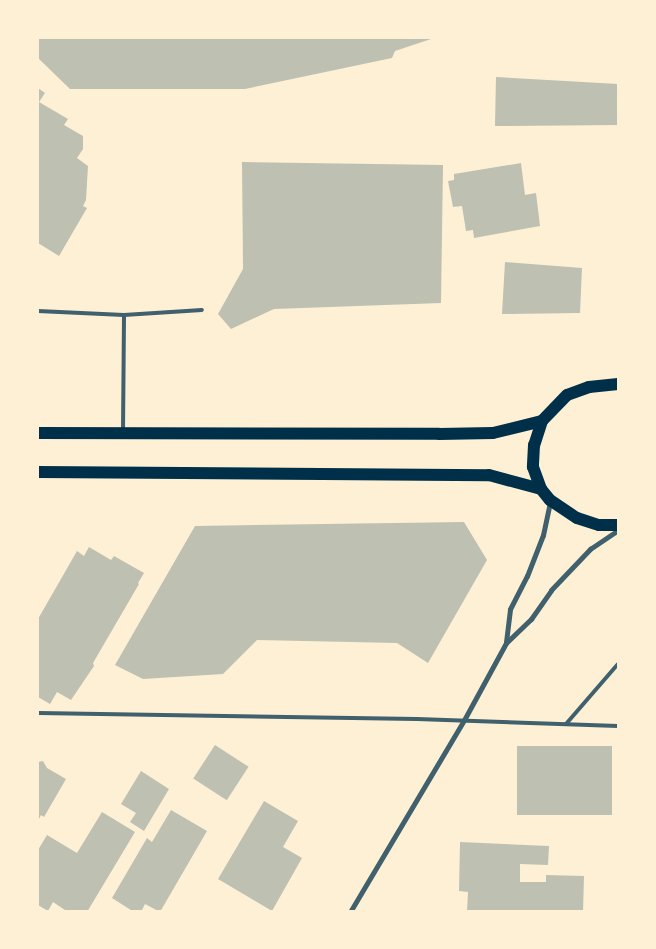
<!DOCTYPE html>
<html>
<head>
<meta charset="utf-8">
<style>
	body { margin:0 }
	#map { position:relative; width:656px; height:949px; overflow:hidden; background:#fdf0d5; font-family:Karla,sans-serif }
	div>[style] { position:absolute }
	.building>* { inset:0; background:#bec0b2; transform-origin:0 0 }
	.service>* { height:4px; margin:-2px; padding:0 2px; transform-origin:2px; border-radius:2px; background:#3f606c }
	.minor>* { height:5px; margin:-2.5px; padding:0 2.5px; transform-origin:2.5px; border-radius:2.5px; background:#3f606c }
	.primary>* { height:12px; margin:-6px; padding:0 6px; transform-origin:6px; border-radius:6px; background:#003049 }
	span { translate:-50% -50%; white-space:nowrap; text-align:center; line-height:1.15; -webkit-text-stroke:4px #fdf0d5; paint-order:stroke }
	.frame { position:absolute; inset:0; border:39px solid #fdf0d5; pointer-events:none }
</style>
</head>
<body>
<div id="map">
	<div class="building">
		<div style="clip-path:polygon(38px 38px,434px 38px,395px 51px,392px 58px,245px 89px,70px 89px,38px 58px)"></div>
		<div style="clip-path:polygon(496px 77px,618px 84px,618px 125px,495px 126px)"></div>
		<div style="clip-path:polygon(38px 88px,45px 93px,39px 102px,68px 119px,64px 125px,83px 136px,83px 149px,77px 158px,88px 166px,86px 200px,83px 206px,87px 208px,59px 256px,38px 243px)"></div>
		<div style="clip-path:polygon(242px 162px,443px 165px,441px 303px,274px 309px,231px 329px,218px 314px,243px 269px)"></div>
		<div style="clip-path:polygon(521px 163px,525px 195px,536px 193px,540px 226px,474px 238px,473px 230px,466px 231px,462px 206px,453px 207px,448px 181px,454px 180px,454px 174px)"></div>
		<div style="clip-path:polygon(505px 262px,582px 268px,580px 313px,502px 314px)"></div>
		<div style="clip-path:polygon(464px 522px,487px 560px,428px 663px,397px 643px,257px 640px,223px 674px,143px 679px,115px 665px,195px 526px)"></div>
		<div style="clip-path:polygon(89px 547px,111px 560px,114px 556px,144px 573px,138px 583px,139px 584px,93px 663px,94px 666px,71px 700px,57px 692px,50px 704px,38px 697px,38px 619px,77px 551px,84px 556px)"></div>
		<div style="left:215px;top:745px;width:40px;height:40px;rotate:33deg"></div>
		<div style="left:517px;top:746px;width:95px;height:69px"></div>
		<div style="clip-path:polygon(43px 761px,47px 768px,66px 779px,44px 817px,41px 815px,38px 821px,38px 762px)"></div>
		<div style="clip-path:polygon(141px 771px,169px 789px,144px 831px,130px 822px,136px 813px,121px 804px)"></div>
		<div style="clip-path:polygon(264px 801px,298px 821px,283px 847px,302px 858px,272px 911px,218px 879px)"></div>
		<div style="clip-path:polygon(171px 810px,207px 831px,160px 912px,145px 904px,141px 912px,134px 912px,112px 898px,147px 838px,152px 842px)"></div>
		<div style="clip-path:polygon(102px 812px,135px 832px,87px 912px,68px 912px,53px 902px,48px 911px,38px 905px,38px 850px,47px 835px,77px 853px)"></div>
		<div style="clip-path:polygon(460px 842px,549px 846px,548px 865px,520px 864px,520px 882px,546px 882px,546px 875px,584px 876px,583px 912px,467px 912px,468px 892px,459px 891px)"></div>
	</div>
	<div class="service">
		<div style="left:38px;top:311px;width:86px;rotate:2.7deg"></div>
		<div style="left:123px;top:431px;width:116px;rotate:-89.5deg"></div>
		<div style="left:124px;top:315px;width:78px;rotate:-3.7deg"></div>
		<div style="left:38px;top:713px;width:379px;rotate:0.9deg"></div>
		<div style="left:417px;top:719px;width:201px;rotate:2deg"></div>
		<div style="left:566px;top:724px;width:79px;rotate:-49.1deg"></div>
	</div>
	<div class="minor">
		<div style="left:506px;top:642px;width:33px;rotate:-83deg"></div>
		<div style="left:510px;top:609px;width:37px;rotate:-63deg"></div>
		<div style="left:527px;top:576px;width:44px;rotate:-68.7deg"></div>
		<div style="left:543px;top:535px;width:35px;rotate:-78deg"></div>
		<div style="left:350px;top:912px;width:223px;rotate:-59.3deg"></div>
		<div style="left:464px;top:720px;width:88px;rotate:-61.4deg"></div>
		<div style="left:506px;top:643px;width:35px;rotate:-44deg"></div>
		<div style="left:531px;top:619px;width:35px;rotate:-55deg"></div>
		<div style="left:551px;top:590px;width:57px;rotate:-46.4deg"></div>
		<div style="left:590px;top:549px;width:34px;rotate:-34deg"></div>
	</div>
	<div class="primary">
		<div style="left:618px;top:384px;width:29px;rotate:174deg"></div>
		<div style="left:589px;top:387px;width:23px;rotate:160deg"></div>
		<div style="left:567px;top:395px;width:36px;rotate:134deg"></div>
		<div style="left:542px;top:421px;width:25px;rotate:108deg"></div>
		<div style="left:534px;top:445px;width:22px;rotate:93deg"></div>
		<div style="left:533px;top:467px;width:23px;rotate:70deg"></div>
		<div style="left:541px;top:489px;width:14px;rotate:51deg"></div>
		<div style="left:550px;top:500px;width:32px;rotate:34deg"></div>
		<div style="left:577px;top:518px;width:23px;rotate:18deg"></div>
		<div style="left:599px;top:525px;width:19px"></div>
		<div style="left:38px;top:433px;width:401px;rotate:0.1deg"></div>
		<div style="left:439px;top:434px;width:54px;rotate:-1.1deg"></div>
		<div style="left:493px;top:433px;width:50px;rotate:-13.8deg"></div>
		<div style="left:38px;top:472px;width:451px;rotate:0.4deg"></div>
		<div style="left:489px;top:475px;width:54px;rotate:15.1deg"></div>
	</div>
	<div class="frame"></div>
</div>
</body>
</html>
